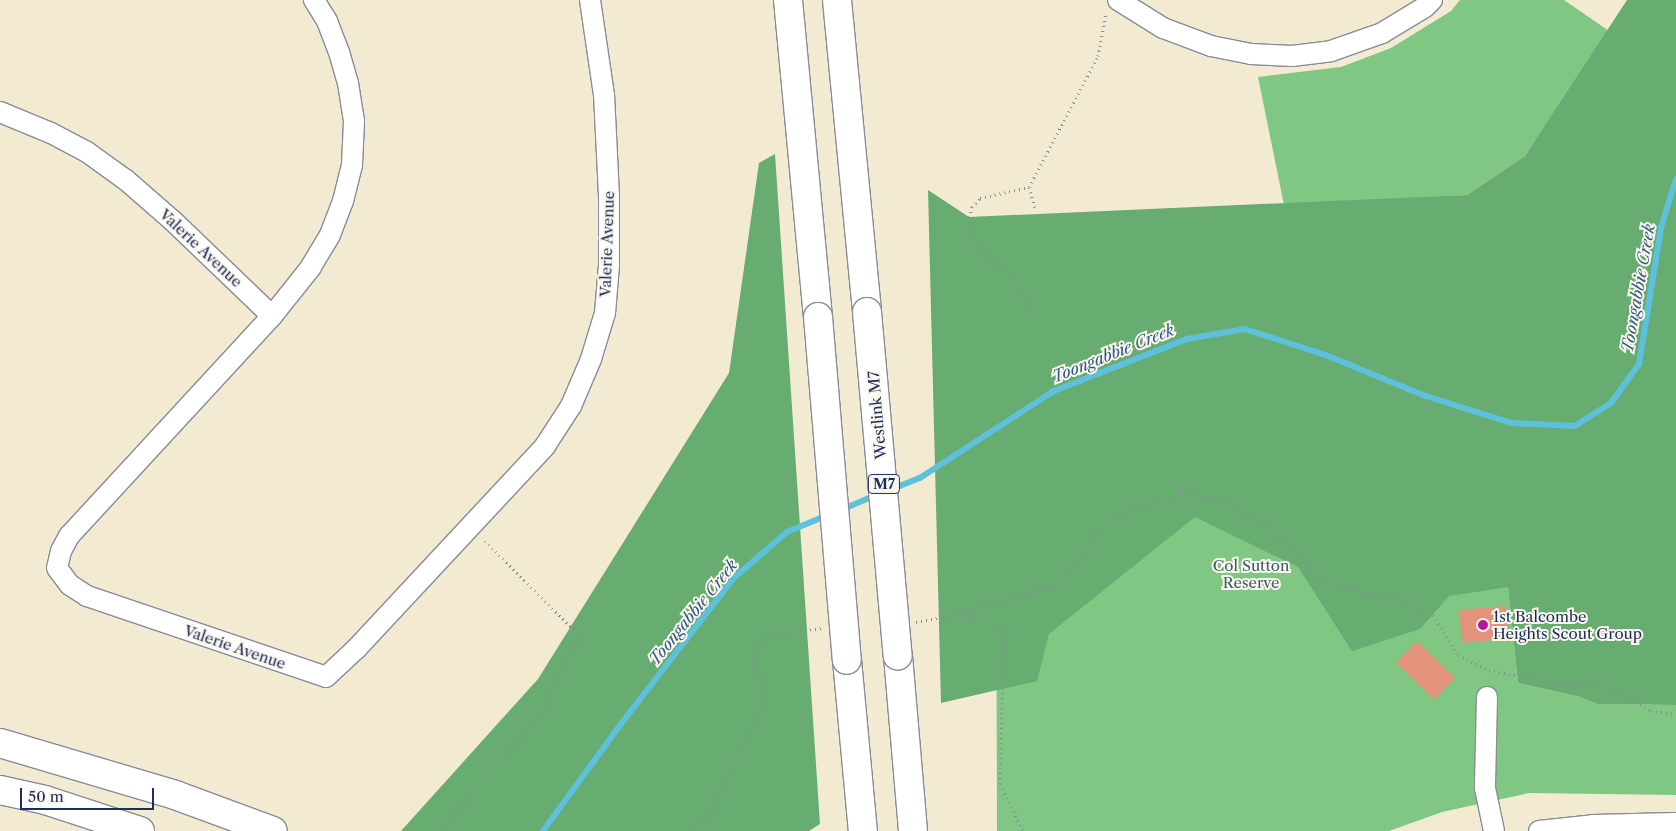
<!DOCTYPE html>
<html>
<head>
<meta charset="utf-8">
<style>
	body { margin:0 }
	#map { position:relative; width:1676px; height:831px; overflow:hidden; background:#f3ead2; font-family:"Libre Caslon Text",serif }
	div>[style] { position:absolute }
	.green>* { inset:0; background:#7fc783 }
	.forest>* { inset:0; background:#67ac71 }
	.stream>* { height:5.5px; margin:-2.75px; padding:0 2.75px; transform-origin:2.75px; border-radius:2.75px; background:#5dc1db }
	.building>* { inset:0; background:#e3937c; transform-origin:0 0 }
	.path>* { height:3px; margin-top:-1.5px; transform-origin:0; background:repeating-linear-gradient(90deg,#878c98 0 1px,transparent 0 5px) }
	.roads { filter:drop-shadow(1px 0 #878c98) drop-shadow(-1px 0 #878c98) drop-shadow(0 1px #878c98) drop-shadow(0 -1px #878c98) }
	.minor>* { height:20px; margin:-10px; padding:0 10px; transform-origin:10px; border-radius:10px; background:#fff }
	.highway>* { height:28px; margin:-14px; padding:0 14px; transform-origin:14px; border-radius:14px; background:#fff }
	.bridges { filter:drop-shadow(1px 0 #878c98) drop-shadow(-1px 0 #878c98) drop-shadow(0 1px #878c98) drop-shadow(0 -1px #878c98) }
	.highway-bridge>* { height:28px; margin:-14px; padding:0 14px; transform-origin:14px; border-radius:14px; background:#fff }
	.dots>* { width:14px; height:14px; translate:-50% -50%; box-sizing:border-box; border:2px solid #fbf7ec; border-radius:50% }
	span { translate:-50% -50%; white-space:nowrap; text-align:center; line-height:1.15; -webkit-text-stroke:4px #fbf7ec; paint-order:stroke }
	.shield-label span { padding:1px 4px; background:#fbf7ec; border:1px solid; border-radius:4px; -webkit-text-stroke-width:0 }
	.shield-label { font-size:14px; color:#1b2f5e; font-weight:700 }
	.street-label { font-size:15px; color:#1b2f5e }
	.park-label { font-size:15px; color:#395d69 }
	.poi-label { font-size:15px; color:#1b2f5e }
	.left { translate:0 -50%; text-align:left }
	.water-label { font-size:16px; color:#2f5b84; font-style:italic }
	.scale { position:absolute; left:20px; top:788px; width:134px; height:22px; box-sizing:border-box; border:2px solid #1b2f5e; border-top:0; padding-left:6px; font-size:15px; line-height:18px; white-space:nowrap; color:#1b2f5e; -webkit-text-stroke:4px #fbf7ec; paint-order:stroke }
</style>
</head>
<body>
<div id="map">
	<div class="green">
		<div style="clip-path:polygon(1460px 0,1564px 0,1609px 31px,1525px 156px,1467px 195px,1284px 205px,1258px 77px,1341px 67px,1391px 48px,1451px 11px)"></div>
		<div style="clip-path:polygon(1486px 372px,1518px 683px,1580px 697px,1597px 704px,1676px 705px,1676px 795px,1529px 793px,1442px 812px,1389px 831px,997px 831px,996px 498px)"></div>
	</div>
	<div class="forest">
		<div style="clip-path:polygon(1627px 0,1676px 0,1676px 705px,1597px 704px,1580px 697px,1518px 683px,1508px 587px,1449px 596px,1420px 629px,1352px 651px,1298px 567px,1195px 517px,1049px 634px,1037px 681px,941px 703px,928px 190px,969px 217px,1467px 195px,1525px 156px)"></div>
		<div style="clip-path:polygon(775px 154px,820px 824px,809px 831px,401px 831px,538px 679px,729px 373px,759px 163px)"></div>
	</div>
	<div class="stream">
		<div style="left:890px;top:490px;width:32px;rotate:-22deg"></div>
		<div style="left:920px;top:478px;width:160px;rotate:-33deg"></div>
		<div style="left:1054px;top:391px;width:143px;rotate:-21.4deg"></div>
		<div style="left:1187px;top:339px;width:59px;rotate:-9.8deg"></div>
		<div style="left:1245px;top:329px;width:85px;rotate:17.8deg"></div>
		<div style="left:1326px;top:355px;width:108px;rotate:22.3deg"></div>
		<div style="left:1426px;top:396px;width:90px;rotate:17.4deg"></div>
		<div style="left:1512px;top:423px;width:63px;rotate:2.7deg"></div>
		<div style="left:1575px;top:426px;width:43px;rotate:-32.6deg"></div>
		<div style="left:1611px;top:403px;width:48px;rotate:-54.3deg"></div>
		<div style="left:1639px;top:364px;width:138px;rotate:-80.8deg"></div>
		<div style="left:1661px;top:228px;width:51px;rotate:-73deg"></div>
		<div style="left:841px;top:510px;width:39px;rotate:-23deg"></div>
		<div style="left:543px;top:831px;width:132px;rotate:-53.9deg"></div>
		<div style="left:621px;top:724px;width:185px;rotate:-52.3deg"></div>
		<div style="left:734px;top:578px;width:70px;rotate:-41deg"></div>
		<div style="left:787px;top:532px;width:44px;rotate:-22.5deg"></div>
	</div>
	<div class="building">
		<div style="left:1505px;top:606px;width:33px;height:46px;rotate:85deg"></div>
		<div style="left:1417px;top:641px;width:53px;height:30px;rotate:44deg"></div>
	</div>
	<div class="path">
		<div style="left:1029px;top:187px;width:25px;rotate:74deg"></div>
		<div style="left:1032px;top:308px;width:42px;rotate:-125.2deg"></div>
		<div style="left:1008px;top:274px;width:33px;rotate:-137deg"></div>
		<div style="left:984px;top:252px;width:16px;rotate:-128deg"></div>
		<div style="left:974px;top:239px;width:18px;rotate:-109deg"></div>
		<div style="left:968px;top:222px;width:16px;rotate:-75deg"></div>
		<div style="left:972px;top:207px;width:12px;rotate:-48deg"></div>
		<div style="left:980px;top:198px;width:50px;rotate:-12.7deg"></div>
		<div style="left:1029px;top:187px;width:148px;rotate:-62.2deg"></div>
		<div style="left:1098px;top:56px;width:44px;rotate:-79.5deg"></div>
		<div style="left:958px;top:614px;width:48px;rotate:16.9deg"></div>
		<div style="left:1004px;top:628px;width:156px;rotate:91.5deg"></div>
		<div style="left:1000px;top:784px;width:52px;rotate:63.9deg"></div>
		<div style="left:916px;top:622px;width:42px;rotate:-11deg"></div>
		<div style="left:957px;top:614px;width:101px;rotate:-16.6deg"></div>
		<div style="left:1054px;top:585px;width:31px;rotate:-38deg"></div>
		<div style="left:1078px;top:566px;width:40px;rotate:-62deg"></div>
		<div style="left:1097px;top:531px;width:40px;rotate:-32deg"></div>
		<div style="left:1131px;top:510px;width:54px;rotate:-19.4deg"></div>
		<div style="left:1182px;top:492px;width:49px;rotate:11.8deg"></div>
		<div style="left:1230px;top:502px;width:49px;rotate:33.4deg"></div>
		<div style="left:1271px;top:529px;width:45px;rotate:45deg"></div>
		<div style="left:1303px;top:561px;width:24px;rotate:54deg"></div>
		<div style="left:1317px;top:580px;width:48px;rotate:14.6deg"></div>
		<div style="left:1363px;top:592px;width:38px;rotate:11deg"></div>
		<div style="left:1400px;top:599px;width:37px;rotate:26deg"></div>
		<div style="left:1433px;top:615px;width:47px;rotate:58deg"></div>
		<div style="left:1458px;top:655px;width:34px;rotate:26deg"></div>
		<div style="left:1489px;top:670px;width:72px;rotate:11.2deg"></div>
		<div style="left:1560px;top:684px;width:39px;rotate:3deg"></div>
		<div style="left:1599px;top:686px;width:30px;rotate:21deg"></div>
		<div style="left:1627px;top:697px;width:28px;rotate:30deg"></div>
		<div style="left:1651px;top:711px;width:25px;rotate:7deg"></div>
		<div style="left:439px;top:831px;width:160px;rotate:-49deg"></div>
		<div style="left:544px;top:710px;width:66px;rotate:-66.9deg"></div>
		<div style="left:570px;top:649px;width:16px;rotate:-47deg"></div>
		<div style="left:581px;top:637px;width:140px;rotate:-135deg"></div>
		<div style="left:691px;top:831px;width:30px;rotate:-44deg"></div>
		<div style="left:713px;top:810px;width:119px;rotate:-65.2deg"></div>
		<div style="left:763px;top:702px;width:27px;rotate:-96deg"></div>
		<div style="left:760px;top:675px;width:21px;rotate:-109deg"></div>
		<div style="left:753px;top:655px;width:23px;rotate:-59deg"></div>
		<div style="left:765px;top:635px;width:58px;rotate:-6.9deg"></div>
	</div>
	<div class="roads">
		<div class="minor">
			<div style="left:314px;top:0;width:25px;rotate:58deg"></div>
			<div style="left:327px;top:21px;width:33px;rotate:69deg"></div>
			<div style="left:339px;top:52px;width:32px;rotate:74deg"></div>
			<div style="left:348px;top:83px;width:39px;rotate:81deg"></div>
			<div style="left:354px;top:122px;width:43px;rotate:92.7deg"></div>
			<div style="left:352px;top:165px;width:37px;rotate:104deg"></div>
			<div style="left:343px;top:201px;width:36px;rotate:111deg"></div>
			<div style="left:330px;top:235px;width:37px;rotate:121deg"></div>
			<div style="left:311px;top:267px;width:63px;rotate:128.5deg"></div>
			<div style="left:272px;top:316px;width:299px;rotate:132.7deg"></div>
			<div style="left:69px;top:536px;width:17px;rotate:118deg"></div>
			<div style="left:61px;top:551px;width:17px;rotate:103deg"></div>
			<div style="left:57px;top:568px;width:21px;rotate:53deg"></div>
			<div style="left:70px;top:585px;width:20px;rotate:33deg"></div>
			<div style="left:87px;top:596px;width:252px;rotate:18.7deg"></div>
			<div style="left:326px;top:677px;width:41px;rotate:-43deg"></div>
			<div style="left:356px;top:649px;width:277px;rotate:-47deg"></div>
			<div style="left:545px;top:446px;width:48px;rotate:-57deg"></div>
			<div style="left:571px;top:406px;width:51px;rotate:-66.9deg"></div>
			<div style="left:591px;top:359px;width:48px;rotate:-73.1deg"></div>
			<div style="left:605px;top:313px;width:48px;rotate:-85.2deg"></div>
			<div style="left:609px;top:265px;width:69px;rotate:-90deg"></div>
			<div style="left:609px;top:196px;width:101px;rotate:-92.8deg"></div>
			<div style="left:604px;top:95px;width:96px;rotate:-98.4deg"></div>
			<div style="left:1118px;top:0;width:53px;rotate:31.9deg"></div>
			<div style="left:1163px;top:28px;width:51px;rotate:20.6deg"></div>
			<div style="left:1211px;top:46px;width:41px;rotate:11.3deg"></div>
			<div style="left:1251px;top:54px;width:41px;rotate:2.8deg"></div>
			<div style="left:1292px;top:56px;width:39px;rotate:-7deg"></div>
			<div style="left:1331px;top:51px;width:54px;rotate:-19.4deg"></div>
			<div style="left:1382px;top:33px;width:50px;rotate:-31.2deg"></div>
			<div style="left:1425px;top:7px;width:10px;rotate:-45deg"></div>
			<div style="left:0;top:112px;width:55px;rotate:22.4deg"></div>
			<div style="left:51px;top:133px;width:41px;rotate:27.8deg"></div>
			<div style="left:87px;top:152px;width:48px;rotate:35.7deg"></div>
			<div style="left:126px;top:180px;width:62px;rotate:41.1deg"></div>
			<div style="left:173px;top:221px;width:137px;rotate:43.8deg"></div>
			<div style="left:1487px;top:697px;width:91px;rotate:91.3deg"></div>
			<div style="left:1485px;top:788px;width:44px;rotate:78.2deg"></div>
			<div style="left:1539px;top:831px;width:54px;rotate:-6.3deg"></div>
			<div style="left:1593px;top:825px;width:83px;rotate:-1.4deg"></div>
		</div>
		<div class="highway">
			<div style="left:788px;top:0;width:318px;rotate:84.6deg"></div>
			<div style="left:837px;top:0;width:313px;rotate:84.5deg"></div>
			<div style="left:898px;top:656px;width:176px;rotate:85.1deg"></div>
			<div style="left:847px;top:660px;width:172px;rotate:84.7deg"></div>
			<div style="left:0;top:743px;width:183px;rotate:16.5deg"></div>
			<div style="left:175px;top:795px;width:104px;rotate:20.2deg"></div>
			<div style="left:0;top:790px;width:46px;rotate:12.5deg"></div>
			<div style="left:45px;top:800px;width:100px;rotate:18.1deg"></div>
		</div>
	</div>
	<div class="bridges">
		<div class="highway-bridge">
			<div style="left:867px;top:312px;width:345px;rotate:84.9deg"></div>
			<div style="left:818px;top:317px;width:344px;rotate:85.2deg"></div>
		</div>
	</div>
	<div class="dots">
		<div style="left:1483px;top:625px;background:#b5179e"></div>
	</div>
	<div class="shield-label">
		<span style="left:884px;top:484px">M7</span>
	</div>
	<div class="street-label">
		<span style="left:607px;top:244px;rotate:-88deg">Valerie Avenue</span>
		<span style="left:201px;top:248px;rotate:43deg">Valerie Avenue</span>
		<span style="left:877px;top:415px;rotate:-95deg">Westlink M7</span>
		<span style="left:235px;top:647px;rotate:19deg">Valerie Avenue</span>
	</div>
	<div class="park-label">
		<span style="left:1251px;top:574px">Col Sutton<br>Reserve</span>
	</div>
	<div class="poi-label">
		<span class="left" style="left:1493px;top:625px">1st Balcombe<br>Heights Scout Group</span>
	</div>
	<div class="water-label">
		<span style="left:1638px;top:288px;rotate:-80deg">Toongabbie Creek</span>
		<span style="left:1113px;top:353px;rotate:-22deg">Toongabbie Creek</span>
		<span style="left:693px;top:612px;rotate:-51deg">Toongabbie Creek</span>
	</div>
	<div class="scale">50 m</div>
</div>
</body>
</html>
